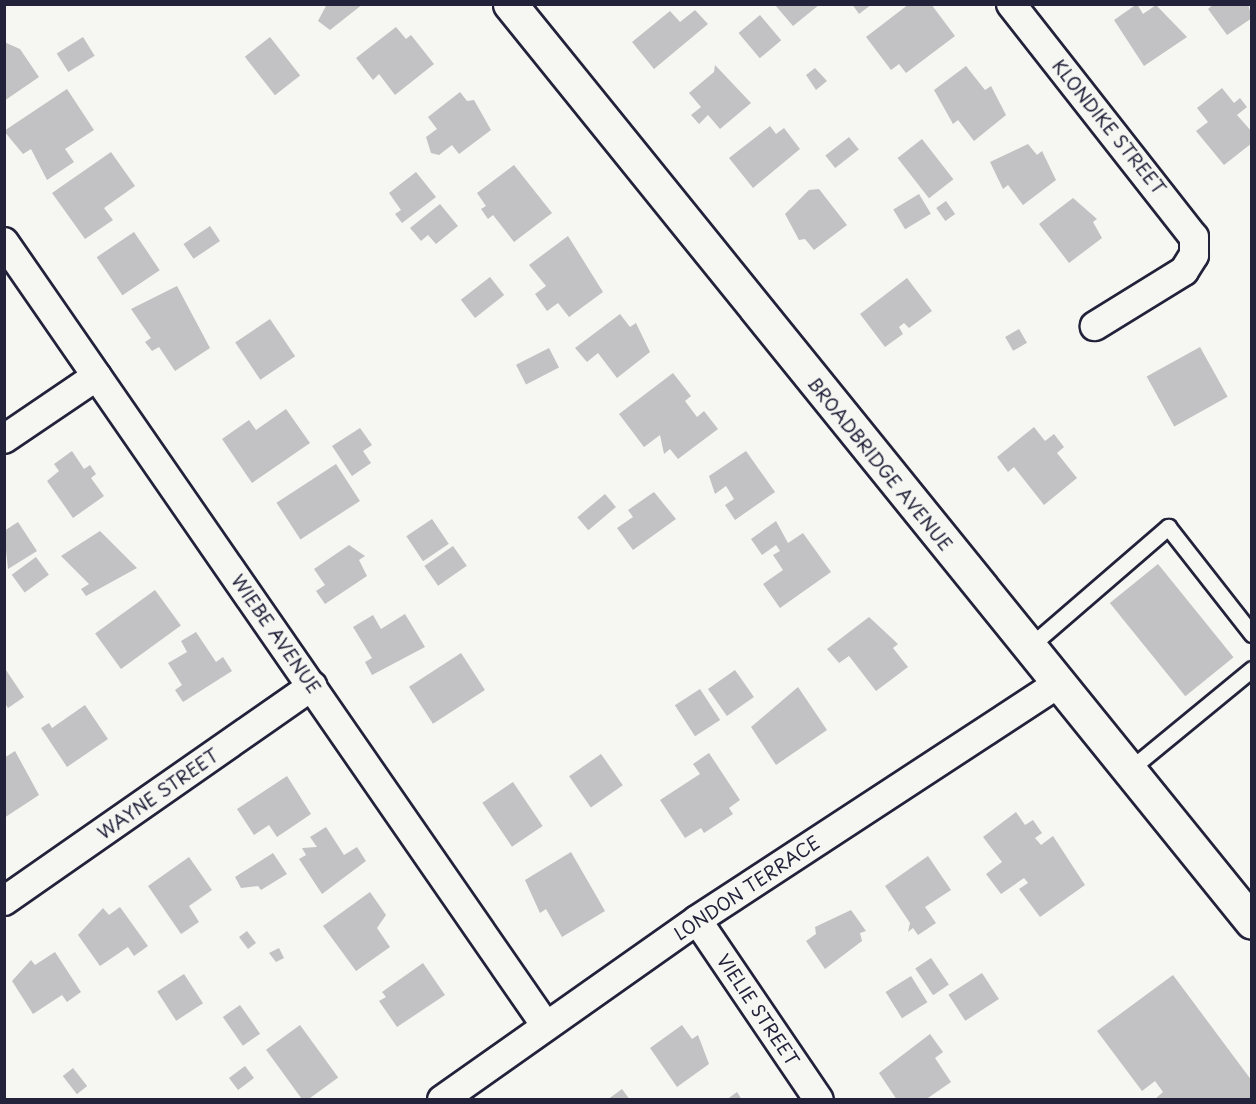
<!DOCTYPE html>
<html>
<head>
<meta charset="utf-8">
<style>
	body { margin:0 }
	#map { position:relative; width:1256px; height:1104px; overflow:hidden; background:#f6f6f2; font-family:"Playpen Sans",sans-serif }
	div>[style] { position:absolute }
	.building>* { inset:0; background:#c2c2c4; transform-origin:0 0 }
	.roads { filter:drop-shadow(2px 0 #22223b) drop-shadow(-2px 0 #22223b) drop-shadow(0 2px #22223b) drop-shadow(0 -2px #22223b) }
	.lane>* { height:15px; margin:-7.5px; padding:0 7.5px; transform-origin:7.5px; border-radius:7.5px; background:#f6f6f2 }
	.street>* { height:28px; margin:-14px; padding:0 14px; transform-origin:14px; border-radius:14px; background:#f6f6f2 }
	.secondary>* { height:33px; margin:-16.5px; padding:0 16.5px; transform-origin:16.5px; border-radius:16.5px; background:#f6f6f2 }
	span { translate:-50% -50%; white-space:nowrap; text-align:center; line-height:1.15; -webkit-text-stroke:4.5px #f6f6f2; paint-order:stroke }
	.street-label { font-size:18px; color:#22223b }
	.frame { position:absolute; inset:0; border:6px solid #22223b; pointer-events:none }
</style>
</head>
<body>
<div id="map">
	<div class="building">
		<div style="clip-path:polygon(327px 4px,363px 4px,330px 30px,318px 21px)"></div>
		<div style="clip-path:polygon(852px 4px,872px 4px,859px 14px)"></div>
		<div style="clip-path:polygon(909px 4px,931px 4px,955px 36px,906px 73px,899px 64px,891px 70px,866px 37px)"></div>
		<div style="clip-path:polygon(1137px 4px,1143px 14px,1156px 5px,1187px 37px,1144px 66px,1114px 20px)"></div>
		<div style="clip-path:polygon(1214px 4px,1248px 4px,1252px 18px,1227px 35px,1208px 9px)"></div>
		<div style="clip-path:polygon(775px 5px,819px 5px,793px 26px)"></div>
		<div style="clip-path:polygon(695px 10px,708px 24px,654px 69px,632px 42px,670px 11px,680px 22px)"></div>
		<div style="left:760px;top:15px;width:33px;height:28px;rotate:50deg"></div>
		<div style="clip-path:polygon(396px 27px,406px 39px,411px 35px,434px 64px,395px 95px,379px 74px,373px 80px,356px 58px)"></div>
		<div style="left:83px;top:37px;width:22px;height:31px;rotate:58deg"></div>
		<div style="left:270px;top:37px;width:49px;height:32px;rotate:52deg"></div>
		<div style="clip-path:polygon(4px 42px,20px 49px,39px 77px,4px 101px)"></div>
		<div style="clip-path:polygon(715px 65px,751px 103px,720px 129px,708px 115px,699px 124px,691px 115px,701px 107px,689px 93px,714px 72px)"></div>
		<div style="clip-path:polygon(966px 66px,985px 90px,991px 86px,1006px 115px,974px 141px,958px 120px,953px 124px,934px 90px)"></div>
		<div style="clip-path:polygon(815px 68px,827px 81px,816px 90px,806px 75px)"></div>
		<div style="clip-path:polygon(1222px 88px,1234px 103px,1240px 98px,1247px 107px,1237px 115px,1252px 132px,1252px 143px,1224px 165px,1196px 131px,1208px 122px,1197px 108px)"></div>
		<div style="clip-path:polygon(67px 89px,94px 130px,65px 149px,74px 162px,47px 180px,31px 149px,23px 154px,4px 131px)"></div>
		<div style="clip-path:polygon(460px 92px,467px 101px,474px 100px,491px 130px,459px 154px,452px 145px,439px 155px,431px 153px,426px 137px,437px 129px,428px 117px)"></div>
		<div style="clip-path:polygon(770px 126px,776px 134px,784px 128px,800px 149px,753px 188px,729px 158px)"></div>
		<div style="left:849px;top:137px;width:16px;height:30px;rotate:52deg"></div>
		<div style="left:922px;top:139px;width:51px;height:31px;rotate:52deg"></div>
		<div style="clip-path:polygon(1028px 144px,1037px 155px,1042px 151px,1056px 180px,1023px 205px,1008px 185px,1003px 189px,990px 162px)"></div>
		<div style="clip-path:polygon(111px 152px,135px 186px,104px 208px,113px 220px,85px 239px,52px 193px)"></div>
		<div style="clip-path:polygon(514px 165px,552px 213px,514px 242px,493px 215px,488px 219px,481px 209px,486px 206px,477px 193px)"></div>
		<div style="clip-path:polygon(416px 172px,436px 197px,402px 223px,395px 214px,401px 210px,389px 193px)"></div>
		<div style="clip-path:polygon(819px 189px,847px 225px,814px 250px,805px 239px,799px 240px,785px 214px,809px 190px)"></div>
		<div style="left:919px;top:194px;width:23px;height:30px;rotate:59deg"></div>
		<div style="clip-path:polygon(1073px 198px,1097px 219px,1093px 222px,1102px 238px,1069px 263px,1039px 224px)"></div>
		<div style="left:946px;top:201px;width:16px;height:12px;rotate:55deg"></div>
		<div style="clip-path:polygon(440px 204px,458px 226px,436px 244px,428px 235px,421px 241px,410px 228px)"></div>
		<div style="left:210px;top:226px;width:18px;height:32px;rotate:56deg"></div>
		<div style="left:134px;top:232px;width:46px;height:45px;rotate:56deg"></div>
		<div style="clip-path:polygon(568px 236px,603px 292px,569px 317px,558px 303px,547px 311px,535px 294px,546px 286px,529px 265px)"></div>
		<div style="left:490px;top:277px;width:23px;height:37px;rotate:52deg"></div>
		<div style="clip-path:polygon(907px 278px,932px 311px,909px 328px,904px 323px,899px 327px,903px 334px,885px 347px,860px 314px)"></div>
		<div style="clip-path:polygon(177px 286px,210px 348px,175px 371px,159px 347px,152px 351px,145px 342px,151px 338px,131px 309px)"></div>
		<div style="clip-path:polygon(620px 314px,630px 327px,636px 323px,650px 352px,617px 378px,598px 353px,587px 362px,575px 348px)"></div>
		<div style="left:270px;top:319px;width:45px;height:42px;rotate:56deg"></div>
		<div style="left:1019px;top:329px;width:16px;height:16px;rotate:60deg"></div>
		<div style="left:1200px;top:347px;width:57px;height:61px;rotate:61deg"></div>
		<div style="left:549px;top:348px;width:22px;height:37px;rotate:63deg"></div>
		<div style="clip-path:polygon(673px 373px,691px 396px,685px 401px,697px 417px,704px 411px,718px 429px,678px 459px,670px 449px,664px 454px,660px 435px,644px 447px,619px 414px)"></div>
		<div style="clip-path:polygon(286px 409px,310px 443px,252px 483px,222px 439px,249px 420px,256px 430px)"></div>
		<div style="clip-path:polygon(1034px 427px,1045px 441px,1054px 434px,1064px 447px,1057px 453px,1077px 478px,1044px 505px,1014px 467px,1008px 472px,997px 457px)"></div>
		<div style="clip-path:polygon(360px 428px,372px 445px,363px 451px,371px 463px,352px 476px,332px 446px)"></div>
		<div style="clip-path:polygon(72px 451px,84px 469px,90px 465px,96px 474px,91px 478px,104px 496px,73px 518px,47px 481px,59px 471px,54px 464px)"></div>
		<div style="clip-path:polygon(746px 451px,775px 492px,735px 520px,725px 505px,734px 499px,726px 486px,715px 494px,709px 476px)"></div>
		<div style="left:336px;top:464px;width:44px;height:71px;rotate:57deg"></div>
		<div style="clip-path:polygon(654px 492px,676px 519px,633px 550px,617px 528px,633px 517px,628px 510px)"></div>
		<div style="left:605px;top:494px;width:17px;height:36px;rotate:50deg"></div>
		<div style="left:432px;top:519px;width:30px;height:31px;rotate:56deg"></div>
		<div style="clip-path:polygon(776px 521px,788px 543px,803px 533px,831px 572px,780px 608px,763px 584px,783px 570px,773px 555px,780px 551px,776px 545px,762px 555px,751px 539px)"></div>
		<div style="clip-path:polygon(18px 522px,37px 551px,8px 569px,4px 531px)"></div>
		<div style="clip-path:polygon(100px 531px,137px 568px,86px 596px,81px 589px,89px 584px,61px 556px)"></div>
		<div style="clip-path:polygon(349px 545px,365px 556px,359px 560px,367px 576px,325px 604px,316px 591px,325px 585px,314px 569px)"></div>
		<div style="left:453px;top:546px;width:24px;height:35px;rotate:55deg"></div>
		<div style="left:36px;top:557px;width:22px;height:30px;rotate:54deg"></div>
		<div style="left:1158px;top:564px;width:120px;height:62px;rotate:51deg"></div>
		<div style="left:155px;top:590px;width:44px;height:74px;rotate:54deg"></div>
		<div style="clip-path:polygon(405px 614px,425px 647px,372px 675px,365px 662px,372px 658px,353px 627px,373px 615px,381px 629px)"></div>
		<div style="clip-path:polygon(869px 617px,898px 644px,893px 648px,908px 667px,876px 691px,849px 656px,839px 663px,827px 649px)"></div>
		<div style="clip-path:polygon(196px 632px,216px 662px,223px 657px,232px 671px,183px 702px,175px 690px,182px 685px,168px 663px,187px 652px,181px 641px)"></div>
		<div style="left:461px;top:653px;width:44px;height:62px;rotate:57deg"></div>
		<div style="clip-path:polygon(6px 670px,24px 697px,8px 708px,4px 702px)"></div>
		<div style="left:735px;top:670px;width:33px;height:33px;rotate:55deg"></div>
		<div style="clip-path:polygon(798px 687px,827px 730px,776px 765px,751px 727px)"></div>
		<div style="left:700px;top:689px;width:37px;height:30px;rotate:57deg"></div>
		<div style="clip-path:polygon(85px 705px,108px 739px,67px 767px,41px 728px,49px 723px,52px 728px)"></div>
		<div style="clip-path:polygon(15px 751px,39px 795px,4px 818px,4px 758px)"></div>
		<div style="clip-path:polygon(709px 753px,740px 800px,729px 808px,733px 814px,704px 833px,701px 828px,685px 838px,660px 800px,700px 774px,693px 764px)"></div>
		<div style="left:601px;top:754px;width:38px;height:39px;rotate:55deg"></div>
		<div style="clip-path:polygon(287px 776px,311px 814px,277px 837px,269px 825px,254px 835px,237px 809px)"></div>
		<div style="left:513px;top:782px;width:53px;height:37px;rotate:56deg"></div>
		<div style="clip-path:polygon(1016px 812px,1025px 825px,1033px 820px,1042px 833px,1035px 838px,1041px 845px,1053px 836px,1085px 885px,1040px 917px,1019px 889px,1028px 883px,1024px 878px,1001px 894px,986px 874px,1002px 862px,983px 837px)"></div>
		<div style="clip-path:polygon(326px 827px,344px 855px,357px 847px,366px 861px,322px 894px,299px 859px,306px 855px,302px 848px,317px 847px,310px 837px)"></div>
		<div style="clip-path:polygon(571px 852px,605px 911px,562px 937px,546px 909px,540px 913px,525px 880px)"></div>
		<div style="clip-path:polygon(273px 853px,287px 874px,261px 890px,258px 886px,241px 888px,235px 877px)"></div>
		<div style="clip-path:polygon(928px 856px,951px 890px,925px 907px,936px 923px,918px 935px,913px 928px,908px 932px,910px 923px,885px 886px)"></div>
		<div style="clip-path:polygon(189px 857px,212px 890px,189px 906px,199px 922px,181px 934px,148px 886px)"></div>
		<div style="clip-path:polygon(370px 892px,386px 915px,377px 928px,390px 947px,356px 971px,323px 926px)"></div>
		<div style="clip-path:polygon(120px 907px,148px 946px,134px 956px,128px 947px,100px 966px,78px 935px,103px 908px,109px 915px)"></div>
		<div style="clip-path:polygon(851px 910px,866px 931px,860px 933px,862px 941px,825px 969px,806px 941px,816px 934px,815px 927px)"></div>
		<div style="left:247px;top:931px;width:15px;height:10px;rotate:53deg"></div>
		<div style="clip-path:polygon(279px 948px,284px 958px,276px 962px,269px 953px)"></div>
		<div style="clip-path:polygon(55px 952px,81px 992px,67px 1002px,62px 995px,33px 1014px,12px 981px,31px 960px,35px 965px)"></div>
		<div style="left:931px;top:958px;width:32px;height:19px;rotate:56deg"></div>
		<div style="clip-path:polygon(423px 963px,445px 995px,397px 1027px,379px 1001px,386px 997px,382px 992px)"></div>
		<div style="left:982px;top:973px;width:31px;height:40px;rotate:57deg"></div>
		<div style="left:184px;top:974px;width:35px;height:32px;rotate:57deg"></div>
		<div style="clip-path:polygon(1173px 975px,1252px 1081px,1252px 1100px,1154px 1100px,1163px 1092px,1155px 1081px,1142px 1091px,1097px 1031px)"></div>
		<div style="left:911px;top:976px;width:31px;height:30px;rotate:58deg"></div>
		<div style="left:240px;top:1005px;width:35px;height:21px;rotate:55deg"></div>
		<div style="left:300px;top:1025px;width:65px;height:42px;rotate:54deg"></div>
		<div style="clip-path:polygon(682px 1025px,692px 1039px,698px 1035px,709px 1064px,677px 1087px,650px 1048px)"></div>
		<div style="clip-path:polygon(930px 1034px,943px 1052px,935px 1058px,951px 1082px,925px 1100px,897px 1100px,879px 1073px)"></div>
		<div style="left:245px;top:1066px;width:15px;height:20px;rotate:53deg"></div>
		<div style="left:73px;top:1068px;width:23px;height:13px;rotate:52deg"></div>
		<div style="clip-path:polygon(622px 1089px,630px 1100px,607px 1100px)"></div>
		<div style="clip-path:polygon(737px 1092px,742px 1100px,726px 1100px)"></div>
	</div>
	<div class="roads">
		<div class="lane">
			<div style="left:1029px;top:647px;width:184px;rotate:-40.8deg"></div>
			<div style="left:1168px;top:527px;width:136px;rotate:51.9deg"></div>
			<div style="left:1129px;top:770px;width:159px;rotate:-39.4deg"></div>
		</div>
		<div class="street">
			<div style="left:1011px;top:4px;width:296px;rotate:51.9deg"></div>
			<div style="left:1194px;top:237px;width:18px;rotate:90deg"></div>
			<div style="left:1194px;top:255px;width:19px;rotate:122deg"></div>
			<div style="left:1184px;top:271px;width:105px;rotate:148.3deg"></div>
			<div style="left:4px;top:242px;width:953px;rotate:55.34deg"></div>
			<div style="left:4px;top:439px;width:112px;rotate:-34.1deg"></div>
			<div style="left:4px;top:901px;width:376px;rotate:-34.9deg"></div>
			<div style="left:697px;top:920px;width:217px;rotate:55.9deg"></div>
			<div style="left:442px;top:1100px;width:312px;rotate:-35.2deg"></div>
			<div style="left:697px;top:920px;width:430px;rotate:-33.2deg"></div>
		</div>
		<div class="secondary">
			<div style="left:510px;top:4px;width:1180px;rotate:51.05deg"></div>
		</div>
	</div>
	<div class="street-label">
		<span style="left:1109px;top:127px;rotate:51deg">KLONDIKE STREET</span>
		<span style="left:880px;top:464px;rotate:51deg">BROADBRIDGE AVENUE</span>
		<span style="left:276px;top:634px;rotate:55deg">WIEBE AVENUE</span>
		<span style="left:158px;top:794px;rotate:-35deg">WAYNE STREET</span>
		<span style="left:747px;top:888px;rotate:-34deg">LONDON TERRACE</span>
		<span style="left:758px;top:1010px;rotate:56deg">VIELIE STREET</span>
	</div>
	<div class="frame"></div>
</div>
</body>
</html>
